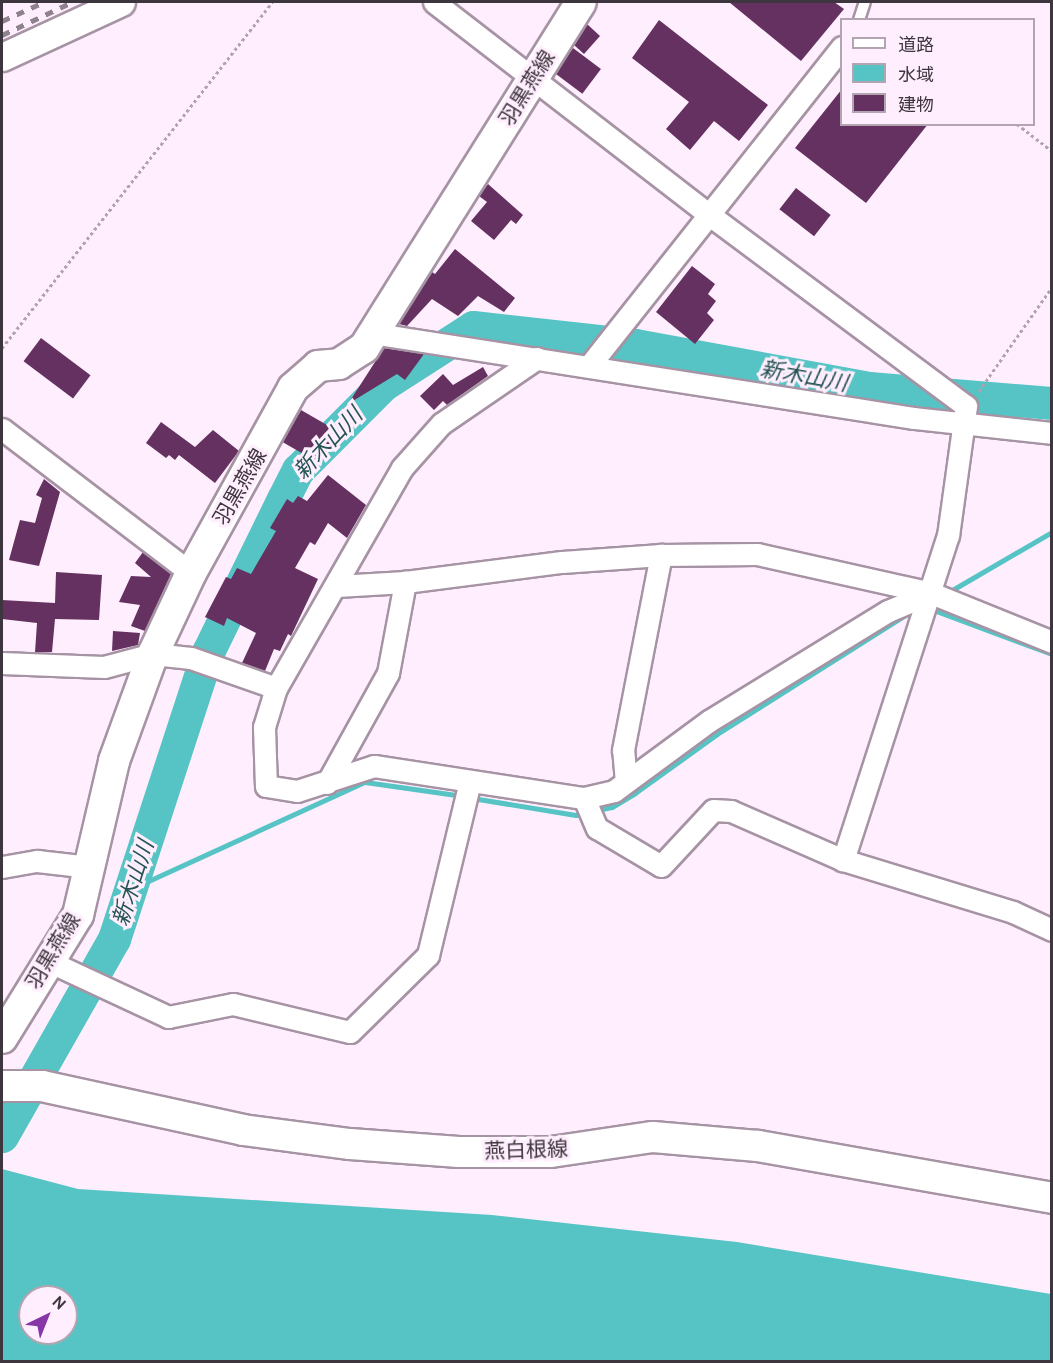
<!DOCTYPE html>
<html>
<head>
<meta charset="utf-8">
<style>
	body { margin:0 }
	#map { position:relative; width:1053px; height:1363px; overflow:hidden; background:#ffeefd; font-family:Cabin,"Noto Sans JP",sans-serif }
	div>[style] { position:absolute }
	.water>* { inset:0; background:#56c4c4 }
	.stream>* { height:5px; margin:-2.5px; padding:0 2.5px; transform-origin:2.5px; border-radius:2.5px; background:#56c4c4 }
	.river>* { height:33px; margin:-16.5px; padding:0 16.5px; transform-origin:16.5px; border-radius:16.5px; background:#56c4c4 }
	.building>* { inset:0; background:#653161; transform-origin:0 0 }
	.path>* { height:3px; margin-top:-1.5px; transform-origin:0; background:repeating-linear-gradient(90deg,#b0a3af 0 3px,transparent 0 6px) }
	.roads { filter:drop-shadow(2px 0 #a693a4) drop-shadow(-2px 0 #a693a4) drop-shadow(0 2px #a693a4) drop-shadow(0 -2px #a693a4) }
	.service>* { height:10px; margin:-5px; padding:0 5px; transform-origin:5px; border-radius:5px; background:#fff }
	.minor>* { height:21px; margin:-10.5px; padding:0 10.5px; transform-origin:10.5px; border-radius:10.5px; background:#fff }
	.tertiary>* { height:27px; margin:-13.5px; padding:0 13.5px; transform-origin:13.5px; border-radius:13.5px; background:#fff }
	.secondary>* { height:30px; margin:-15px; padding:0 15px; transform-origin:15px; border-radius:15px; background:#fff }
	.rail>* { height:4.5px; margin-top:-2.25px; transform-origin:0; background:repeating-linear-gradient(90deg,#8e828d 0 8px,transparent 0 16px) }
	span { translate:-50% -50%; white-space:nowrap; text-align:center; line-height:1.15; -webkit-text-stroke:6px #ffeefd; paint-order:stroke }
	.street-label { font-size:21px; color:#3e363e }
	.water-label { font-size:22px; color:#245454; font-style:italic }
	.frame { position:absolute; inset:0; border:3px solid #3e363e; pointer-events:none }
	.legend { position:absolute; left:840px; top:18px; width:195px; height:108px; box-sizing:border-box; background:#ffeefd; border:2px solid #b2a4b1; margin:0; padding:8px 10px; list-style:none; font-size:18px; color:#3e363e }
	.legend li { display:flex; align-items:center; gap:12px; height:30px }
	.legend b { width:30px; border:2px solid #b2a4b1 }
	.north { position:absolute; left:18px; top:1285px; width:60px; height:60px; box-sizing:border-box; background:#ffeefd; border:2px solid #b2a4b1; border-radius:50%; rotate:43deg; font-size:16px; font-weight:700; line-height:24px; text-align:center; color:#3e363e }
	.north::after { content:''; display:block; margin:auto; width:21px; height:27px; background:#8636a6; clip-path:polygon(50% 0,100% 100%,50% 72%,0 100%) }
</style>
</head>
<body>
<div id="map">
	<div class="water">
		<div style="clip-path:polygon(evenodd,2px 1169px,78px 1189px,492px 1215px,737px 1242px,1051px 1294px,1051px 1361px,2px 1361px,2px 1169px,30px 1297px,66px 1297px,66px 1333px,30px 1333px,30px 1297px)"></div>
	</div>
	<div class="stream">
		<div style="left:947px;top:593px;width:121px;rotate:-30.2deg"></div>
		<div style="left:928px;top:608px;width:132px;rotate:20.4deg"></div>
		<div style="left:472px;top:798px;width:105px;rotate:9.3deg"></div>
		<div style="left:576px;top:815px;width:8px;rotate:-14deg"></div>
		<div style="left:593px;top:811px;width:19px;rotate:-12deg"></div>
		<div style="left:612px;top:807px;width:27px;rotate:-31deg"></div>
		<div style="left:635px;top:793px;width:101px;rotate:-35.7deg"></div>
		<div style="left:717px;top:734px;width:228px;rotate:-32.3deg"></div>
		<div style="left:133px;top:888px;width:255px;rotate:-24.6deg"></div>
		<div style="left:365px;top:782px;width:99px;rotate:8.1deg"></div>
	</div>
	<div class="river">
		<div style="left:2px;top:1136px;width:227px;rotate:-60.4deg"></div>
		<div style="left:114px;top:939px;width:302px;rotate:-71.9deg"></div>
		<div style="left:208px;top:652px;width:170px;rotate:-63.9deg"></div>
		<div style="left:283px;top:499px;width:33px;rotate:-63deg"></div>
		<div style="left:298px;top:470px;width:120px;rotate:-45deg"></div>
		<div style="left:383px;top:385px;width:107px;rotate:-32.8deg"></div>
		<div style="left:473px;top:327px;width:163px;rotate:6.3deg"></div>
		<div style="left:635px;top:345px;width:238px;rotate:10.4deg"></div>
		<div style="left:869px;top:388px;width:184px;rotate:4.7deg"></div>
	</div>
	<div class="building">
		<div style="clip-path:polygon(729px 2px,834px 2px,844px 9px,801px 61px)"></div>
		<div style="clip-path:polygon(659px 20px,768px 105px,739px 141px,714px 121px,690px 150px,666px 129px,689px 102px,632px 58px)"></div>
		<div style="clip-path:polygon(587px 24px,600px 36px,584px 54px,574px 45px)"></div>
		<div style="left:573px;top:48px;width:35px;height:31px;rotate:37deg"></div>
		<div style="clip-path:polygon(842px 89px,842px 124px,928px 124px,866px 203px,795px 148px)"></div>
		<div style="clip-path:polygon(488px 184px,523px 215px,516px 224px,511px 220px,494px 240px,471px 221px,487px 202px,479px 196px)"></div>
		<div style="left:796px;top:188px;width:44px;height:27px;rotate:38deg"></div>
		<div style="clip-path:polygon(455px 249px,515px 298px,504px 312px,478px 296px,458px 316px,432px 299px,407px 326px,399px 324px,432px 272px,435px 274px)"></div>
		<div style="clip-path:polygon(692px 266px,715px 284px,708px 294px,716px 301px,707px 313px,714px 320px,695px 344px,656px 312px)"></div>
		<div style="left:41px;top:338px;width:62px;height:29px;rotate:37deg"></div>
		<div style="clip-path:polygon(384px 348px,424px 354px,405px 380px,397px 374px,348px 404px)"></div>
		<div style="clip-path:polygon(483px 367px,488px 376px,447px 405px,443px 401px,434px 410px,420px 396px,443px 374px,453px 385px)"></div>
		<div style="left:301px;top:410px;width:43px;height:37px;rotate:30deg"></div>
		<div style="clip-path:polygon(161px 422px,195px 447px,213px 430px,239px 451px,215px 483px,179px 455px,175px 460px,169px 455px,166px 458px,146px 443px)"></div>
		<div style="clip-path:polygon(328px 475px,366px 505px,347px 538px,328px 523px,315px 545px,310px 542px,295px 568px,318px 579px,291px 636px,288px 634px,280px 651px,274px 649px,265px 671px,242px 663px,256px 633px,227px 618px,224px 626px,205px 617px,226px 577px,231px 579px,237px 568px,251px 574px,276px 531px,270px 528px,287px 499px,293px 503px,298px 496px,307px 501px)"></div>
		<div style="clip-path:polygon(44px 479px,60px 492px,39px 566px,9px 560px,20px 520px,35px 523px,42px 498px,36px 495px)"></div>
		<div style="clip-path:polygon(143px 552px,171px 574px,145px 631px,131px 626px,140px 605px,119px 602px,131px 576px,151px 577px,135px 563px)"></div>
		<div style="clip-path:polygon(56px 572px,102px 575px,99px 620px,55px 619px,52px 652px,35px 652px,37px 623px,2px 619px,2px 600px,55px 603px)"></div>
		<div style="clip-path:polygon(113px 631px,140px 633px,138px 645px,112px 651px)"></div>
	</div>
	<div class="path">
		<div style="left:1017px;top:124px;width:44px;rotate:37.6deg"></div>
		<div style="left:2px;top:348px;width:439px;rotate:-52deg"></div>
		<div style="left:979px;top:391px;width:127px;rotate:-54.9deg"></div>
	</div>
	<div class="roads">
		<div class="service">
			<div style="left:859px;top:20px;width:19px;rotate:-72deg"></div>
		</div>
		<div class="minor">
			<div style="left:434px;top:2px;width:350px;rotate:37.7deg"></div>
			<div style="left:711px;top:216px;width:318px;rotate:36.7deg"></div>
			<div style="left:966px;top:406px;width:130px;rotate:97.9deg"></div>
			<div style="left:948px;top:535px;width:342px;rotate:107.9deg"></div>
			<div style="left:371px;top:333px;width:550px;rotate:8.9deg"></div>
			<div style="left:914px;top:418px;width:139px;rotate:6.2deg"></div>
			<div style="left:537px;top:358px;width:116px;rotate:145.5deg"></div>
			<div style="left:441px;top:424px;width:59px;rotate:131.6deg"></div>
			<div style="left:402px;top:468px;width:254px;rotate:119.8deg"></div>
			<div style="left:276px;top:688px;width:41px;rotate:107.1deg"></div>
			<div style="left:264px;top:727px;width:59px;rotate:88.1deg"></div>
			<div style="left:266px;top:786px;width:31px;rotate:9deg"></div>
			<div style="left:297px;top:791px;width:81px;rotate:-18deg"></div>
			<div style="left:374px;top:766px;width:212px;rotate:8.7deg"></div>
			<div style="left:584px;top:798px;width:31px;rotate:-13deg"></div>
			<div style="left:614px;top:791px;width:118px;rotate:-36.4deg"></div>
			<div style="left:709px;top:721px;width:210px;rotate:-31.6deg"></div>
			<div style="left:888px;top:611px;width:47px;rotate:-22.7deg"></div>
			<div style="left:589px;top:366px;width:407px;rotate:-51.6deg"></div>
			<div style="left:2px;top:429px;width:238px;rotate:37.3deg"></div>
			<div style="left:337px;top:586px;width:68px;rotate:-3.4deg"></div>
			<div style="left:405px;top:582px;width:158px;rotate:-7.3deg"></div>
			<div style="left:562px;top:562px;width:99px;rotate:-4deg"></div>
			<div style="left:661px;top:555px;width:96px;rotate:-0.6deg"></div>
			<div style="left:757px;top:554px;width:178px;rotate:12.6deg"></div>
			<div style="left:931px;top:593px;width:131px;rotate:22deg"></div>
			<div style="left:2px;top:663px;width:102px;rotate:2.2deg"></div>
			<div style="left:104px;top:667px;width:51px;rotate:-14.9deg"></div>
			<div style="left:153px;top:654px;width:38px;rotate:6deg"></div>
			<div style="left:191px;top:658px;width:90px;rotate:19.4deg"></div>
			<div style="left:626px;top:782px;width:32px;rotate:-95deg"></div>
			<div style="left:623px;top:750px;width:199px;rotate:-79deg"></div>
			<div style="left:327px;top:783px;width:126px;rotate:-61deg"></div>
			<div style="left:388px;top:673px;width:93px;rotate:-79.4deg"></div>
			<div style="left:584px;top:798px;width:33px;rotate:67deg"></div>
			<div style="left:597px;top:828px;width:74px;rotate:30.7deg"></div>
			<div style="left:661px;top:866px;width:76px;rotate:-47.1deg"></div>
			<div style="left:713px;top:810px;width:18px;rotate:3deg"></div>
			<div style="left:731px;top:811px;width:122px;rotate:23.6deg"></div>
			<div style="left:843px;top:860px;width:178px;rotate:17deg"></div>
			<div style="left:1013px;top:912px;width:43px;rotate:24.8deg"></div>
			<div style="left:2px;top:867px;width:36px;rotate:-10deg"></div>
			<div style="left:37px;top:861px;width:53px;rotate:6.5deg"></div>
			<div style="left:46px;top:960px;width:135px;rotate:25deg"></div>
			<div style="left:168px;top:1017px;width:66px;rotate:-11.3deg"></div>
			<div style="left:233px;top:1004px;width:120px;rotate:13.5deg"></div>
			<div style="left:350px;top:1032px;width:110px;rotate:-44.6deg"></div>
			<div style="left:428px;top:955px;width:178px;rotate:-76.4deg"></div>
		</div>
		<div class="tertiary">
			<div style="left:2px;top:57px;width:131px;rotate:-24.8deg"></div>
		</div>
		<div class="secondary">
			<div style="left:2px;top:1038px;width:145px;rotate:-58.3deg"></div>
			<div style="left:78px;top:915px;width:158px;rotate:-76.8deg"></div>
			<div style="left:114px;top:761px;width:114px;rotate:-70deg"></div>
			<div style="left:153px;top:654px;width:89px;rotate:-64.9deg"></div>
			<div style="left:191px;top:573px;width:211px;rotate:-61.1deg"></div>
			<div style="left:293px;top:388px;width:33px;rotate:-41deg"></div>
			<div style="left:318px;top:366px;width:21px;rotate:-5deg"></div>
			<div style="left:339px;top:364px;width:30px;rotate:-33deg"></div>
			<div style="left:364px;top:348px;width:408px;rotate:-57.9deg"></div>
			<div style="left:2px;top:1086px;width:40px"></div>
			<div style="left:42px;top:1086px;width:206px;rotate:12.3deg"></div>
			<div style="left:243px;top:1130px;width:108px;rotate:7.5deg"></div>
			<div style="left:350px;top:1144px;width:109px;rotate:4.2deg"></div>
			<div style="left:459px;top:1152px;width:92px"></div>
			<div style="left:551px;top:1152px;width:103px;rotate:-8.4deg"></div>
			<div style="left:653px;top:1137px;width:105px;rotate:4.9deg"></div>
			<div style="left:758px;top:1146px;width:299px;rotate:10deg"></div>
		</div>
	</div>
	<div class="rail">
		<div style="left:2px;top:21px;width:46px;rotate:-24.3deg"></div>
		<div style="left:2px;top:35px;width:77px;rotate:-25.2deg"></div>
	</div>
	<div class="street-label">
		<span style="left:527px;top:88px;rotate:-58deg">羽黒燕線</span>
		<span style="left:240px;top:487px;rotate:-60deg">羽黒燕線</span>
		<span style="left:53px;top:951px;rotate:-59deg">羽黒燕線</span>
		<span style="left:526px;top:1150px;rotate:-2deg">燕白根線</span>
	</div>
	<div class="water-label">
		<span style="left:804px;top:376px;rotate:10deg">新木山川</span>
		<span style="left:328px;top:443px;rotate:-47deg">新木山川</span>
		<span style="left:133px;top:883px;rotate:-72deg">新木山川</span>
	</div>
	<div class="frame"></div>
	<ul class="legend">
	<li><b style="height:8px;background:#fff"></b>道路</li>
	<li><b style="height:16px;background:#56c4c4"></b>水域</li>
	<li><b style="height:16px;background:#653161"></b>建物</li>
	</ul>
	<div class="north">N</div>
</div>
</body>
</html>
